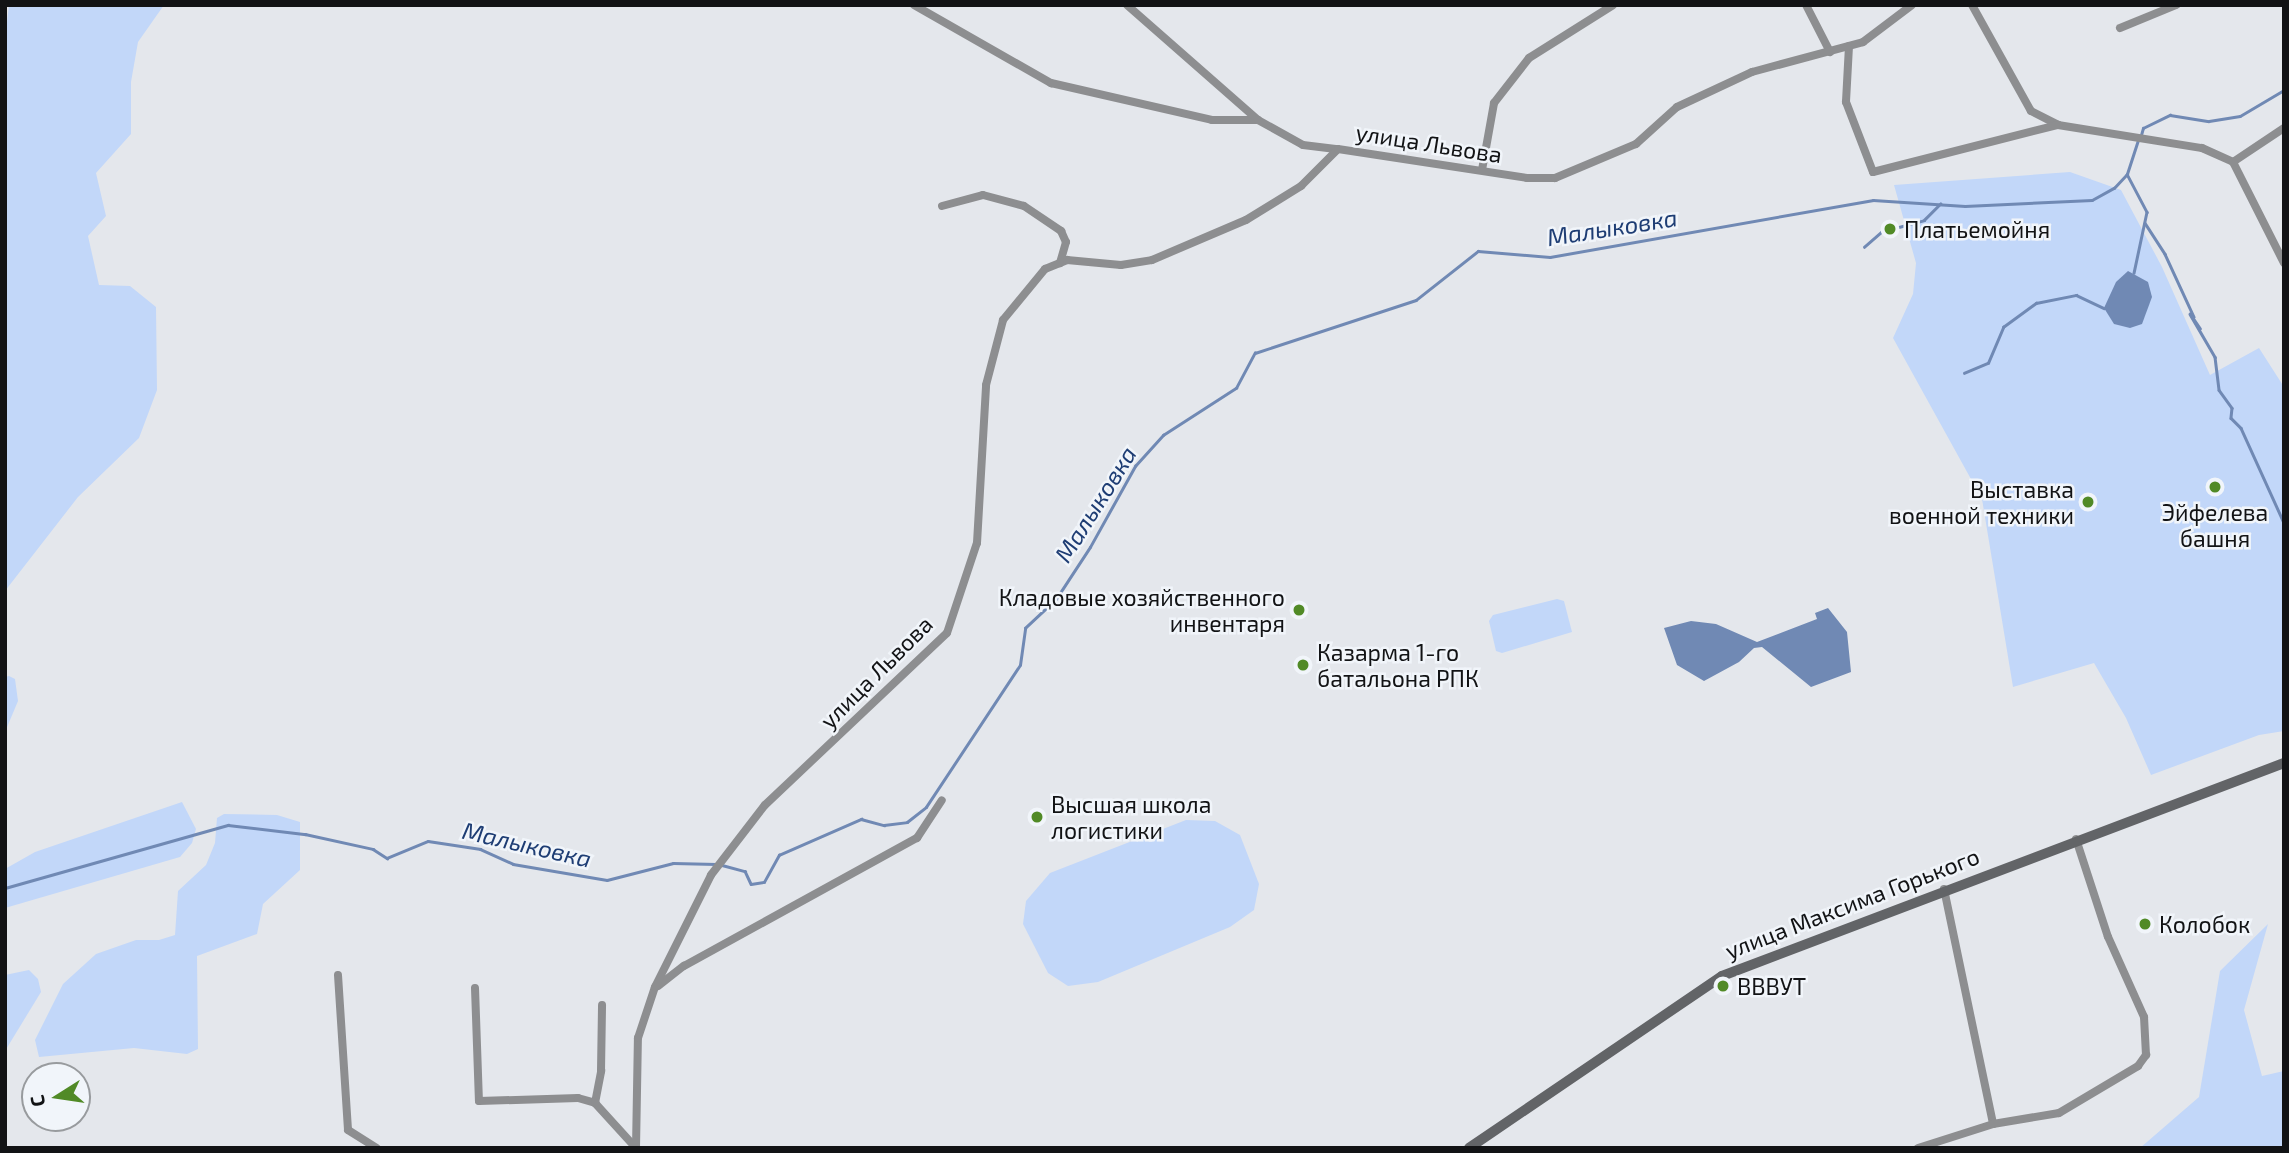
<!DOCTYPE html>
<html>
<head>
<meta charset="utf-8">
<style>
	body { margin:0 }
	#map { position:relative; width:2289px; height:1153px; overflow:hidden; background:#e4e7ec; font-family:"Exo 2",sans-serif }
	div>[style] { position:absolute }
	.green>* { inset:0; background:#c2d7f9 }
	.water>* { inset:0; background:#7089b4 }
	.stream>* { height:2.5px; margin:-1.25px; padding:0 1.25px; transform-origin:1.25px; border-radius:1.25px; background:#7089b4 }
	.street>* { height:8px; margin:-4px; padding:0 4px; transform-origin:4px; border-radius:4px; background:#8d8e90 }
	.secondary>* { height:10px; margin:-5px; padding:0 5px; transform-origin:5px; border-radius:5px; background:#626467 }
	.dots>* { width:19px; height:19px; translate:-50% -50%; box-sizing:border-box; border:4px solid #f1f5fa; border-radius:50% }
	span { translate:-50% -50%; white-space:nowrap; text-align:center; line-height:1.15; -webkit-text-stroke:5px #f1f5fa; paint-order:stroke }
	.street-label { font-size:23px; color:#121315 }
	.poi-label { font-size:23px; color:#121315 }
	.left { translate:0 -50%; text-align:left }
	.right { translate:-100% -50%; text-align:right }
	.water-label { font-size:24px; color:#1e3d74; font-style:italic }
	.frame { position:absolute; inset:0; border:7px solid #121315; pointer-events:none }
	.north { position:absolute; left:21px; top:1062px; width:70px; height:70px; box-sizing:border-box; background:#f1f5fa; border:2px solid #989b9e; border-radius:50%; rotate:258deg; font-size:19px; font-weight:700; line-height:28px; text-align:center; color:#121315 }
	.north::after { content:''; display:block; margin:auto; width:24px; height:32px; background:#518a26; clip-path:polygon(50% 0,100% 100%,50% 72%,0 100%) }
</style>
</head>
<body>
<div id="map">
	<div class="green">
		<div style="clip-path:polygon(9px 5px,164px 5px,138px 42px,131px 82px,131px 134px,96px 173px,106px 216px,88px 236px,99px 285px,130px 286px,156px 307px,157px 390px,139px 438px,78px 497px,5px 591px,5px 39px)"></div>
		<div style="clip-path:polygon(2070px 172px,2121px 190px,2162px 267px,2210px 375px,2259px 348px,2284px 387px,2284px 731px,2259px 735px,2151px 775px,2126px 718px,2094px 663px,2013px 687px,1982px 499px,1893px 338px,1913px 294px,1916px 263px,1894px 185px)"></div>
		<div style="clip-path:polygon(1557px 599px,1564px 601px,1572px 632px,1502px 653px,1496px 651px,1489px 621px,1493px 615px)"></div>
		<div style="clip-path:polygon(9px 676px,15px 679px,18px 701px,5px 732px,5px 677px)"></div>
		<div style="clip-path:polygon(182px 802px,196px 829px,192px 843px,180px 857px,5px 908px,5px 869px,35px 852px)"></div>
		<div style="clip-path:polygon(224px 814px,277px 815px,300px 822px,300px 870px,263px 904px,257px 934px,197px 956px,198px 1049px,187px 1054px,134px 1048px,39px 1057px,35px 1040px,63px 984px,96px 954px,136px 940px,159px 940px,175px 935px,178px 891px,206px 865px,215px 843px,217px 818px)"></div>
		<div style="clip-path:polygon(1186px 820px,1215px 821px,1240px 835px,1259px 884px,1254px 910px,1230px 927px,1098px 982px,1068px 986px,1048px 973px,1023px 924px,1026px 901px,1050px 873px)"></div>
		<div style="clip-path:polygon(2268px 924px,2244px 1010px,2262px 1076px,2284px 1071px,2284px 1148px,2140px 1148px,2199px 1097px,2220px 971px)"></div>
		<div style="clip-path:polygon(29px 970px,38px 979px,41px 992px,5px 1051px,5px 975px)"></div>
	</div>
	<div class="water">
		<div style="clip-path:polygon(2128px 271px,2148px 282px,2152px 297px,2142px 324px,2130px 328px,2114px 324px,2104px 308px,2116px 282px)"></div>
		<div style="clip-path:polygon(1828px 608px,1847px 632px,1851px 672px,1811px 687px,1762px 647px,1754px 648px,1739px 662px,1704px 681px,1677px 665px,1664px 628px,1691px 621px,1716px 624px,1757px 642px,1817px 619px,1815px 613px)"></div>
	</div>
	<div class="stream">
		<div style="left:2141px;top:135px;width:7px;rotate:-74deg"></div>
		<div style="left:2143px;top:128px;width:30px;rotate:-26deg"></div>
		<div style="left:2170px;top:115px;width:39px;rotate:9deg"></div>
		<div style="left:2209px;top:121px;width:31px;rotate:-9deg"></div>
		<div style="left:2240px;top:116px;width:51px;rotate:-30.6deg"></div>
		<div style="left:2127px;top:174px;width:43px;rotate:62.2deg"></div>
		<div style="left:2147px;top:212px;width:62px;rotate:102deg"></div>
		<div style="left:2145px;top:223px;width:37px;rotate:57deg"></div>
		<div style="left:2165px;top:254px;width:69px;rotate:65.3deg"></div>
		<div style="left:1895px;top:228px;width:30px;rotate:-15deg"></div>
		<div style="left:1924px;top:220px;width:23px;rotate:-45deg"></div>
		<div style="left:1864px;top:247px;width:28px;rotate:-41deg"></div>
		<div style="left:2200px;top:329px;width:18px;rotate:-124deg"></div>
		<div style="left:2190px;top:314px;width:50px;rotate:59.8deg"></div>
		<div style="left:2215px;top:357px;width:33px;rotate:83deg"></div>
		<div style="left:2219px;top:390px;width:22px;rotate:54deg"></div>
		<div style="left:2232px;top:408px;width:10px;rotate:96deg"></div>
		<div style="left:2231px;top:418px;width:14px;rotate:45deg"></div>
		<div style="left:2241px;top:428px;width:104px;rotate:65.6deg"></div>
		<div style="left:1964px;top:373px;width:26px;rotate:-23deg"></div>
		<div style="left:1988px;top:363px;width:39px;rotate:-67deg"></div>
		<div style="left:2003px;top:327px;width:41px;rotate:-36deg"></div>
		<div style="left:2036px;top:303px;width:41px;rotate:-11.3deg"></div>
		<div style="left:2076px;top:295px;width:31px;rotate:25deg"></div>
		<div style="left:722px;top:865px;width:24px;rotate:15deg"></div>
		<div style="left:745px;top:871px;width:14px;rotate:65deg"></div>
		<div style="left:751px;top:884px;width:13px;rotate:-9deg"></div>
		<div style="left:764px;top:882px;width:31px;rotate:-61deg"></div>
		<div style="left:779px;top:855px;width:90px;rotate:-23.7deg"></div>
		<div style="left:861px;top:819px;width:24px;rotate:15deg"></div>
		<div style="left:884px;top:825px;width:23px;rotate:-7deg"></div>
		<div style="left:907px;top:822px;width:24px;rotate:-38deg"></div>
		<div style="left:926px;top:807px;width:170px;rotate:-56.5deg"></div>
		<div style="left:1020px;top:665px;width:37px;rotate:-82deg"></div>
		<div style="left:1025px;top:628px;width:42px;rotate:-43.1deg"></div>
		<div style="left:1056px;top:599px;width:62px;rotate:-56.8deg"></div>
		<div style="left:1090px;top:547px;width:93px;rotate:-60.9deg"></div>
		<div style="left:1135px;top:466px;width:42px;rotate:-47.9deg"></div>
		<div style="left:1163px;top:435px;width:87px;rotate:-32.8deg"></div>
		<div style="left:1236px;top:388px;width:40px;rotate:-62deg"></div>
		<div style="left:1255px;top:353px;width:169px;rotate:-18.2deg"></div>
		<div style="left:1416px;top:300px;width:79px;rotate:-38.3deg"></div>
		<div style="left:1478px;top:251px;width:72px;rotate:4.8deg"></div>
		<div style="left:1550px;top:257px;width:328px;rotate:-10deg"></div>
		<div style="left:1873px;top:200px;width:92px;rotate:3.7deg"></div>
		<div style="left:1965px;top:206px;width:127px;rotate:-2.7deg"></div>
		<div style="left:2092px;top:200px;width:25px;rotate:-29deg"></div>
		<div style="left:2114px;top:188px;width:19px;rotate:-47deg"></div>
		<div style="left:2127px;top:174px;width:35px;rotate:-72deg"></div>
		<div style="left:5px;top:888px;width:232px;rotate:-15.8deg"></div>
		<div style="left:228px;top:825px;width:78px;rotate:6.7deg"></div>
		<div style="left:305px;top:834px;width:70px;rotate:12.4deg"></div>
		<div style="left:373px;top:849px;width:17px;rotate:33deg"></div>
		<div style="left:387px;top:858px;width:44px;rotate:-22.5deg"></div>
		<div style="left:428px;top:841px;width:53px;rotate:8.7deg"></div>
		<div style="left:480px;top:849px;width:36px;rotate:24deg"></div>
		<div style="left:513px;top:864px;width:95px;rotate:9.7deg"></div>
		<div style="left:607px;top:880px;width:68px;rotate:-14.4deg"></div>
		<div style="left:673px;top:863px;width:43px;rotate:1.3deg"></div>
	</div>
	<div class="street">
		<div style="left:914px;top:5px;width:158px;rotate:29.7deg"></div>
		<div style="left:1051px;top:83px;width:165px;rotate:12.9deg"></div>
		<div style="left:1212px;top:120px;width:46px"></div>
		<div style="left:1127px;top:5px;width:174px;rotate:41.3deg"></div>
		<div style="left:1258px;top:120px;width:51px;rotate:29.1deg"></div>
		<div style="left:1303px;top:145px;width:35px;rotate:7deg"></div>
		<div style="left:1806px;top:5px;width:53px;rotate:62.9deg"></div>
		<div style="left:1972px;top:5px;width:121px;rotate:60.9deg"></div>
		<div style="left:2031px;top:111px;width:30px;rotate:27deg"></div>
		<div style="left:2058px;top:125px;width:146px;rotate:9.1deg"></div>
		<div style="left:2202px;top:148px;width:34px;rotate:24deg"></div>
		<div style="left:2233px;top:162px;width:113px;rotate:63.2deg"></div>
		<div style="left:2120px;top:28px;width:61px;rotate:-22.3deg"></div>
		<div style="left:1849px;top:46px;width:56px;rotate:93.1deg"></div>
		<div style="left:1846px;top:102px;width:75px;rotate:68.9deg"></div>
		<div style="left:1873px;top:172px;width:191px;rotate:-14.3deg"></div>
		<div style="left:2233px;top:162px;width:61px;rotate:-33.7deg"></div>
		<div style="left:1482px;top:170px;width:68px;rotate:-79.8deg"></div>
		<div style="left:1494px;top:103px;width:57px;rotate:-52.1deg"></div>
		<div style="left:1529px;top:58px;width:99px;rotate:-32.2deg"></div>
		<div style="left:942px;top:206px;width:42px;rotate:-15deg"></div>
		<div style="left:983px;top:195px;width:42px;rotate:15deg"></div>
		<div style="left:1024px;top:206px;width:45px;rotate:34deg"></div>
		<div style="left:1061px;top:231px;width:12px;rotate:66deg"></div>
		<div style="left:1066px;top:242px;width:22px;rotate:106deg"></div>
		<div style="left:1944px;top:889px;width:240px;rotate:78.2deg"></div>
		<div style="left:338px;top:975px;width:155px;rotate:86.3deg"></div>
		<div style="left:348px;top:1130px;width:34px;rotate:32deg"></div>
		<div style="left:658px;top:986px;width:33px;rotate:-38deg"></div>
		<div style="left:684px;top:966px;width:266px;rotate:-28.8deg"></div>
		<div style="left:917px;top:838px;width:45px;rotate:-56.7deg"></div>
		<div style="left:475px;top:988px;width:113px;rotate:88deg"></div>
		<div style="left:479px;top:1101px;width:99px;rotate:-1.7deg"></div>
		<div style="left:578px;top:1098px;width:18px;rotate:16deg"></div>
		<div style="left:595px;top:1103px;width:61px;rotate:47.7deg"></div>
		<div style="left:595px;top:1103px;width:33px;rotate:-79deg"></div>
		<div style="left:601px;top:1071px;width:66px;rotate:-89.1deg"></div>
		<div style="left:636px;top:1148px;width:110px;rotate:-89deg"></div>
		<div style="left:638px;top:1038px;width:54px;rotate:-71.6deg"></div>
		<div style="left:655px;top:987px;width:125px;rotate:-63.4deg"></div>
		<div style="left:711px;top:875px;width:88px;rotate:-52.4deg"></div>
		<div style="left:765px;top:805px;width:250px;rotate:-43.4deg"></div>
		<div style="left:947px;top:633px;width:95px;rotate:-71.6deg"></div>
		<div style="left:977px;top:543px;width:158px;rotate:-86.7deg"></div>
		<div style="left:986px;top:385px;width:67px;rotate:-75.3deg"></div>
		<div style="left:1003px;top:320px;width:66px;rotate:-50.5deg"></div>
		<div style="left:1045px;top:269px;width:24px;rotate:-22deg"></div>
		<div style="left:1067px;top:260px;width:54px;rotate:5.3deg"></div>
		<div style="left:1121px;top:265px;width:31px;rotate:-9deg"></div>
		<div style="left:1152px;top:260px;width:102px;rotate:-23.1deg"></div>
		<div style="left:1246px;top:220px;width:65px;rotate:-31.7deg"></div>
		<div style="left:1301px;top:186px;width:52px;rotate:-45deg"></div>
		<div style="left:1338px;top:149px;width:191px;rotate:8.7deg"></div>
		<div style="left:1527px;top:178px;width:28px"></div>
		<div style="left:1555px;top:178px;width:88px;rotate:-22.8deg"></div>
		<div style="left:1636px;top:144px;width:55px;rotate:-42.1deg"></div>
		<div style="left:1677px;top:107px;width:83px;rotate:-25deg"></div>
		<div style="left:1752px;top:72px;width:115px;rotate:-15.1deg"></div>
		<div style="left:1863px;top:42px;width:61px;rotate:-37.1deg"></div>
		<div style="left:1918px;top:1148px;width:79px;rotate:-17.7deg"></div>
		<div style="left:1993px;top:1124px;width:67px;rotate:-9.5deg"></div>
		<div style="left:2059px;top:1113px;width:92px;rotate:-30.7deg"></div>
		<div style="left:2138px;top:1066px;width:14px;rotate:-54deg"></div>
		<div style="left:2146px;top:1055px;width:38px;rotate:-93deg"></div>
		<div style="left:2144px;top:1017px;width:88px;rotate:-114.2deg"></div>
		<div style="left:2108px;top:937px;width:103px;rotate:-108.1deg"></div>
	</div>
	<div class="secondary">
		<div style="left:1469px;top:1148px;width:306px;rotate:-34.2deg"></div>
		<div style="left:1722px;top:976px;width:601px;rotate:-20.76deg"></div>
	</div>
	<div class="dots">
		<div style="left:1890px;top:229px;background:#518a26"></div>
		<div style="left:2215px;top:487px;background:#518a26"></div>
		<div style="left:2088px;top:502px;background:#518a26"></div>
		<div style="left:1299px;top:610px;background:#518a26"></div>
		<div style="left:1303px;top:665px;background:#518a26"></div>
		<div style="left:1037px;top:817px;background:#518a26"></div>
		<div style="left:2145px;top:924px;background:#518a26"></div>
		<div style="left:1723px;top:986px;background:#518a26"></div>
	</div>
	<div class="street-label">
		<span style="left:1429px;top:143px;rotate:9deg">улица Львова</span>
		<span style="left:876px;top:672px;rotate:-45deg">улица Львова</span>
		<span style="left:1852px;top:903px;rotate:-21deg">улица Максима Горького</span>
	</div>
	<div class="poi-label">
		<span class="left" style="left:1904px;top:229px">Платьемойня</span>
		<span class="right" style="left:2074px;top:502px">Выставка<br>военной техники</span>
		<span style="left:2215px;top:525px">Эйфелева<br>башня</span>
		<span class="right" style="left:1285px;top:610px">Кладовые хозяйственного<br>инвентаря</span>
		<span class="left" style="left:1317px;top:665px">Казарма 1-го<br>батальона РПК</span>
		<span class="left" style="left:1051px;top:817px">Высшая школа<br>логистики</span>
		<span class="left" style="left:2159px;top:924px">Колобок</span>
		<span class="left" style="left:1737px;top:986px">ВВВУТ</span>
	</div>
	<div class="water-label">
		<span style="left:1612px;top:227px;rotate:-9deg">Малыковка</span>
		<span style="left:1095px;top:504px;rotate:-58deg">Малыковка</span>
		<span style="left:527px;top:844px;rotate:13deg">Малыковка</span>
	</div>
	<div class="frame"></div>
	<div class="north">С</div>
</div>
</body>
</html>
